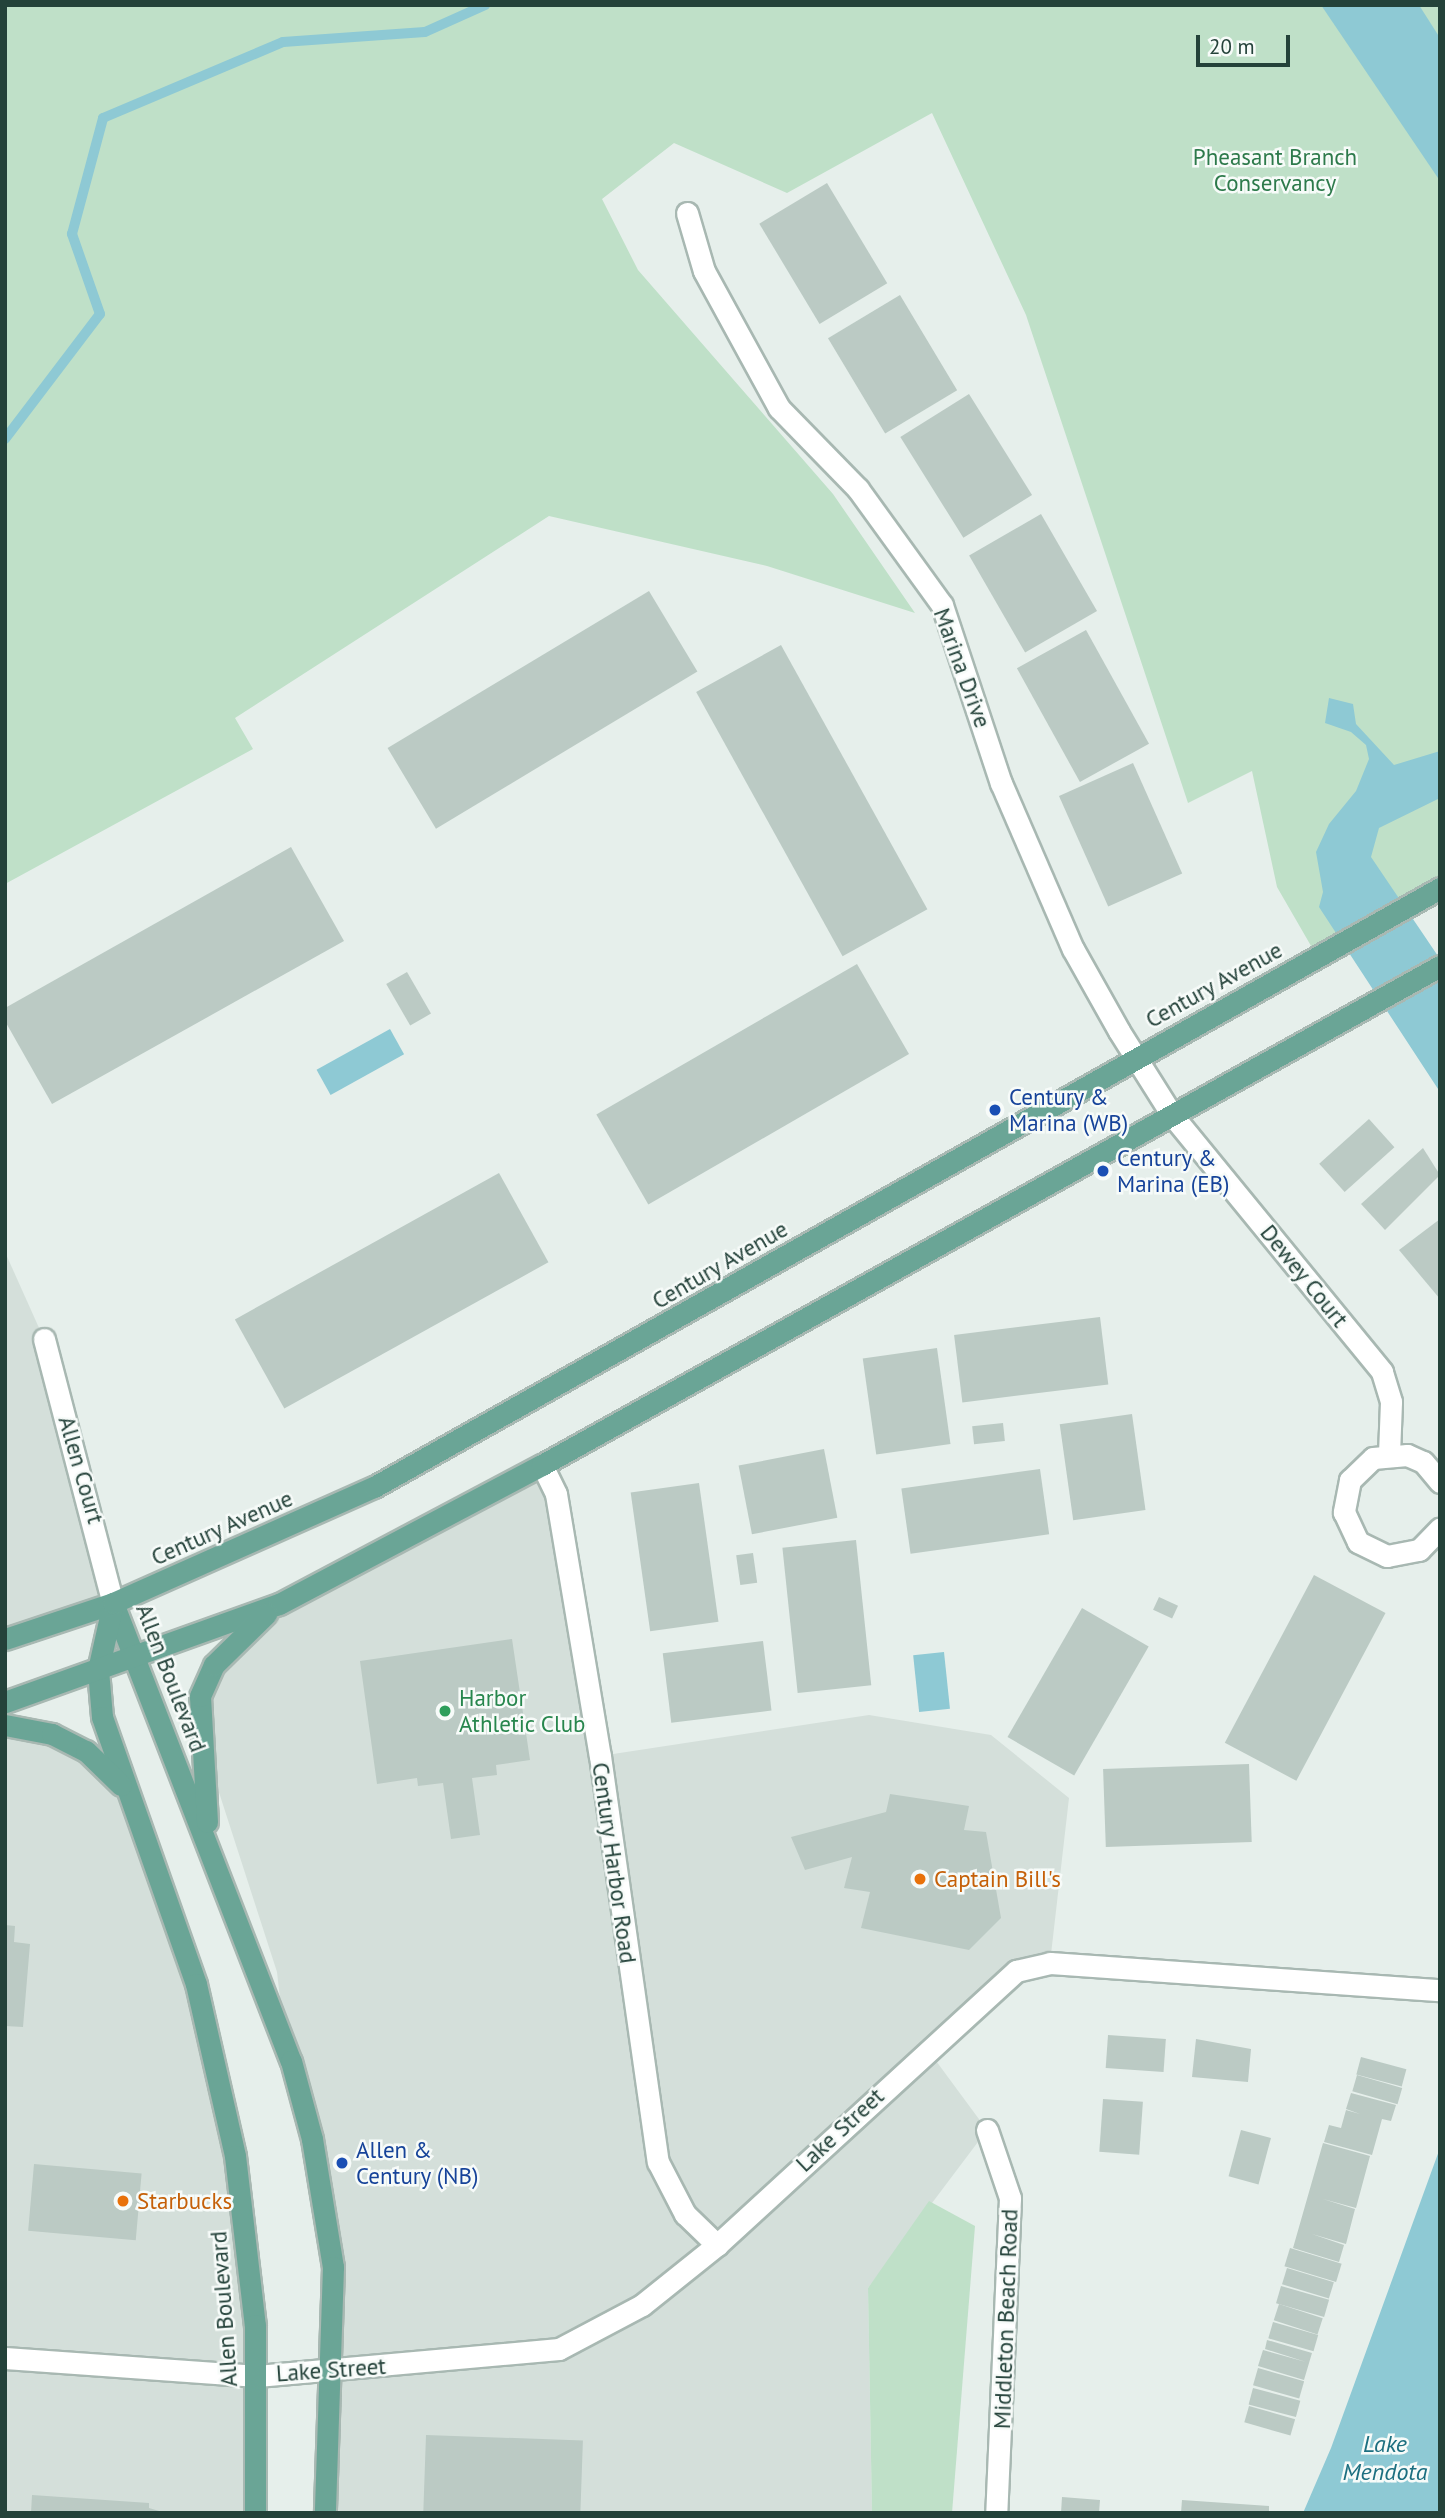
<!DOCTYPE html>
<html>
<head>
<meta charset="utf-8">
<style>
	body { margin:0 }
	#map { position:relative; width:1445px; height:2518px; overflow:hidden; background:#e6efeb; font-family:"PT Sans",sans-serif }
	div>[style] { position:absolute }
	.built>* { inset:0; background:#d4dfda }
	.green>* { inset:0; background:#bfe0c8 }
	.water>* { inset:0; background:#8ec9d4; transform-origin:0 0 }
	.stream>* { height:10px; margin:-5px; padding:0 5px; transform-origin:5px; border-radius:5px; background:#8ec9d4 }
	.building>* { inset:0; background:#bbcac4; transform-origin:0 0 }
	.roads { filter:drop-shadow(2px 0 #a8b8b2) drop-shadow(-2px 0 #a8b8b2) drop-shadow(0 2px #a8b8b2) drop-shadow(0 -2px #a8b8b2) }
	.minor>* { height:21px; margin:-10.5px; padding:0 10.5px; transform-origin:10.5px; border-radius:10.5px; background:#fff }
	.major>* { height:21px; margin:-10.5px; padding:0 10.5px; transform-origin:10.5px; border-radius:10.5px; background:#6aa596 }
	.dots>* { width:19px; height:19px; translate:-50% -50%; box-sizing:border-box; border:4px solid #f7fbf9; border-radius:50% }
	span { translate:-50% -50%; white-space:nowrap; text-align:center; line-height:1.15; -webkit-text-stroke:5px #f7fbf9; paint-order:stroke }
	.park-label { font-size:23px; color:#2d7a4b }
	.street-label { font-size:23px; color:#24423a }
	.transit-label { font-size:23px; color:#164399 }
	.left { translate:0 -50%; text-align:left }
	.leisure-label { font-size:23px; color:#27864d }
	.food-label { font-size:23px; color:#c56008 }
	.water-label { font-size:24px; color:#1c6f80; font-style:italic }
	.frame { position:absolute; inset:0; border:7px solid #24423a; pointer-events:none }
	.scale { position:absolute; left:1196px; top:35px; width:94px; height:32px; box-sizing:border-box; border:4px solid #24423a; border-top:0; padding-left:9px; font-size:21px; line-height:24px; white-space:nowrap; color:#24423a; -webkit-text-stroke:5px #f7fbf9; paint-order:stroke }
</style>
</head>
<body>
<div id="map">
	<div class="built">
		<div style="clip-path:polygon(5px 1252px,44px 1339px,113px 1603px,5px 1639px)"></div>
		<div style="clip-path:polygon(542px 1465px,600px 1756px,869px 1715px,991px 1735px,1069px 1798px,1050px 1963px,1016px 1971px,928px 2050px,987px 2130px,868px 2288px,872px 2513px,325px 2513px,333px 2267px,285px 2043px,277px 1972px,205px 1749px,214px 1665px,279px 1604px)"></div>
		<div style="clip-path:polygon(5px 1725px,52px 1734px,131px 1796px,196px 1984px,250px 2268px,255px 2513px,5px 2513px)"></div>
	</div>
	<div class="green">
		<div style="clip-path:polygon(5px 5px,1440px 5px,1440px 888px,1318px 958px,1277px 887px,1252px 771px,1188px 803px,1026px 315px,932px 113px,787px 193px,674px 143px,602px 199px,638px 270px,833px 494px,915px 613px,767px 566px,549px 516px,235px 718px,253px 749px,5px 884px)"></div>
		<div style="clip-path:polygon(929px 2201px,975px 2226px,952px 2513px,872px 2513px,868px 2288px)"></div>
	</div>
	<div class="water">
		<div style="clip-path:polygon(1321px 5px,1419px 5px,1440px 38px,1440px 181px)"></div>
		<div style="clip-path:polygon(1329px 698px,1353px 704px,1356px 724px,1394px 765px,1440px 751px,1440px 798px,1379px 828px,1371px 857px,1440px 959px,1440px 1092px,1319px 907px,1323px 892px,1316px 852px,1329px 824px,1356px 791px,1369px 759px,1366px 745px,1351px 732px,1325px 723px)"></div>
		<div style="left:390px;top:1029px;width:29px;height:84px;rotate:61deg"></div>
		<div style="left:944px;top:1652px;width:57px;height:31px;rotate:84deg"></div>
		<div style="clip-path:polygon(1440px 2148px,1440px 2513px,1303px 2513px,1331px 2448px)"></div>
	</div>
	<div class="stream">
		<div style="left:5px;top:439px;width:157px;rotate:-52.8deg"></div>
		<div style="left:100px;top:314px;width:85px;rotate:-109.3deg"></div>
		<div style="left:72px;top:234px;width:120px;rotate:-75deg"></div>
		<div style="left:103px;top:118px;width:195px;rotate:-22.9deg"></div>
		<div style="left:283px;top:42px;width:142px;rotate:-4deg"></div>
		<div style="left:425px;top:32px;width:66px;rotate:-24.2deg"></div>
	</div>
	<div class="building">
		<div style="left:827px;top:183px;width:117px;height:79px;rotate:59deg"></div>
		<div style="left:900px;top:295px;width:111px;height:84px;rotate:59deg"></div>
		<div style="left:969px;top:394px;width:119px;height:81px;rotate:58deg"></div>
		<div style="left:1041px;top:514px;width:112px;height:83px;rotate:60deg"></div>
		<div style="left:649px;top:591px;width:94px;height:305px;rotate:59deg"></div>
		<div style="left:1086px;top:630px;width:130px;height:79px;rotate:61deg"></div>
		<div style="left:781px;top:645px;width:302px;height:97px;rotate:61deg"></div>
		<div style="left:1133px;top:763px;width:121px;height:81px;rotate:66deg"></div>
		<div style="clip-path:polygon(291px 847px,344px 941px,52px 1104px,5px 1021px,5px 1008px)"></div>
		<div style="left:857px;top:964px;width:104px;height:301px;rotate:60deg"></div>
		<div style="left:407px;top:972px;width:48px;height:24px;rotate:60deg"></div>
		<div style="left:1369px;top:1119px;width:38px;height:67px;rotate:48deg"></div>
		<div style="clip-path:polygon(1423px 1148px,1440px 1175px,1385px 1230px,1361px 1204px)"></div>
		<div style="left:499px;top:1173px;width:102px;height:302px;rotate:61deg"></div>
		<div style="clip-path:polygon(1440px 1219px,1440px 1299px,1399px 1250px)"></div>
		<div style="left:1100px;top:1317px;width:68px;height:147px;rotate:83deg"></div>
		<div style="left:937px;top:1348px;width:97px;height:75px;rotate:82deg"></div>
		<div style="left:1132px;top:1414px;width:97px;height:73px;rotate:82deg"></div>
		<div style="left:1003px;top:1423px;width:18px;height:31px;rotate:84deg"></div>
		<div style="left:824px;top:1449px;width:70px;height:87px;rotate:79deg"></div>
		<div style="left:1040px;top:1469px;width:66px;height:140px;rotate:82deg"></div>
		<div style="left:699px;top:1483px;width:140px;height:69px;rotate:82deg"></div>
		<div style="left:856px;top:1540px;width:146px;height:74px;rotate:84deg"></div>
		<div style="left:753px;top:1553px;width:30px;height:17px;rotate:82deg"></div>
		<div style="left:1314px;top:1575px;width:81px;height:190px;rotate:28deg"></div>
		<div style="left:1159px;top:1597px;width:21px;height:14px;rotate:25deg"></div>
		<div style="left:1082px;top:1608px;width:77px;height:149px;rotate:30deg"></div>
		<div style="clip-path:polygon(512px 1639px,530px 1760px,496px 1765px,497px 1775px,472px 1778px,480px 1835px,451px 1839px,443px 1783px,418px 1786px,417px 1778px,377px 1784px,360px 1661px)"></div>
		<div style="left:763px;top:1641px;width:70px;height:101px;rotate:83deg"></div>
		<div style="left:1249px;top:1764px;width:78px;height:146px;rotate:88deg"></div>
		<div style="clip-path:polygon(890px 1794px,969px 1806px,964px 1830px,986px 1832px,1001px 1918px,969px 1950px,861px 1928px,870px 1892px,844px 1888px,852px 1857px,805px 1870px,791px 1837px,886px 1812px)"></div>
		<div style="clip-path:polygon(5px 1925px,15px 1926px,14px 1942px,30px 1944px,23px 2027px,5px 2026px)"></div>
		<div style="left:1108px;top:2035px;width:58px;height:33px;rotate:4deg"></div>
		<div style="clip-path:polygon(1196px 2039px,1251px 2049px,1248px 2082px,1192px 2077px)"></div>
		<div style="left:1361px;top:2057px;width:47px;height:18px;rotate:15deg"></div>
		<div style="left:1357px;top:2075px;width:47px;height:17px;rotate:16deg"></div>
		<div style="clip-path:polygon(1351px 2093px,1396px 2105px,1391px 2121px,1382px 2119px,1372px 2155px,1324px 2142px,1329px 2125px,1341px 2128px,1346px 2110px,1360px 2114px,1346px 2109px)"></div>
		<div style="left:1103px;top:2099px;width:40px;height:53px;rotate:4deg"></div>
		<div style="left:1241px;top:2130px;width:31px;height:48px;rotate:15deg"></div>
		<div style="clip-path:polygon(1323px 2143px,1370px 2156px,1356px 2208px,1323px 2199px,1355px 2209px,1346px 2244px,1312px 2234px,1344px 2245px,1339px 2262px,1293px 2248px)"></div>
		<div style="left:34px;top:2164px;width:108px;height:67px;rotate:5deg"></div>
		<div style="left:1290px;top:2248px;width:54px;height:19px;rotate:17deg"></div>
		<div style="left:1287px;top:2268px;width:49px;height:17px;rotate:17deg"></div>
		<div style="left:1281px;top:2286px;width:50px;height:18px;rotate:16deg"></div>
		<div style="left:1279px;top:2304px;width:46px;height:17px;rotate:18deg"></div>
		<div style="left:1273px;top:2322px;width:47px;height:17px;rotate:16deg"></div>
		<div style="clip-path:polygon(1267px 2340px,1312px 2353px,1304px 2380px,1258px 2366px,1263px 2350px,1306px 2362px,1265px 2349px)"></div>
		<div style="left:1258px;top:2368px;width:48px;height:18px;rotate:16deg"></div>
		<div style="left:1253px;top:2388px;width:49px;height:17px;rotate:15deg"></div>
		<div style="left:1249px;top:2406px;width:48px;height:17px;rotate:16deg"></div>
		<div style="left:426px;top:2435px;width:157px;height:78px;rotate:2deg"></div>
		<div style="clip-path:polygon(32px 2495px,149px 2503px,149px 2508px,166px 2513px,31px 2513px)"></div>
		<div style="clip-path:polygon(1062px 2497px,1100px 2500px,1099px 2513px,1061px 2513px)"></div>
		<div style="clip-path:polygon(1182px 2500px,1269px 2506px,1269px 2513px,1181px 2513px)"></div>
	</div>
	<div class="roads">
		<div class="minor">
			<div style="left:687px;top:213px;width:60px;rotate:73.7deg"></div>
			<div style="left:704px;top:271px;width:156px;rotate:61.3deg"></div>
			<div style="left:779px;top:408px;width:113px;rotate:45.7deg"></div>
			<div style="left:858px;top:489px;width:143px;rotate:54.1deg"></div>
			<div style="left:942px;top:605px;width:188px;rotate:71.7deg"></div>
			<div style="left:1001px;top:783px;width:181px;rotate:66.6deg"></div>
			<div style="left:1073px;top:949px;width:94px;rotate:60.7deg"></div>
			<div style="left:1119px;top:1031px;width:99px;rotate:57.8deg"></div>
			<div style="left:1172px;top:1115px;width:332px;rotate:50.7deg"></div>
			<div style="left:1382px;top:1372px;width:31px;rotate:73deg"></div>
			<div style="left:1391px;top:1402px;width:52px;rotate:92.2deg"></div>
			<div style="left:44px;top:1339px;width:273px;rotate:75.4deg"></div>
			<div style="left:542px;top:1465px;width:32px;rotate:64deg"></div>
			<div style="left:556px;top:1494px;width:266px;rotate:80.5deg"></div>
			<div style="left:600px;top:1756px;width:410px;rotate:81.9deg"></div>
			<div style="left:658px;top:2162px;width:59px;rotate:62.6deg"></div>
			<div style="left:685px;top:2214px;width:45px;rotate:44.1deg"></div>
			<div style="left:1440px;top:1482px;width:26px;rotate:-130deg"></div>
			<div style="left:1423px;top:1462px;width:17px;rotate:-156deg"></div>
			<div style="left:1407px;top:1455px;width:34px;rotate:175deg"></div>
			<div style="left:1373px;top:1458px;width:32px;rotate:136deg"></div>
			<div style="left:1350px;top:1480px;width:33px;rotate:101deg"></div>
			<div style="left:1344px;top:1512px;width:33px;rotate:65deg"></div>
			<div style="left:1358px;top:1542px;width:32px;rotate:26deg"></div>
			<div style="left:1387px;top:1556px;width:33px;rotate:-11deg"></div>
			<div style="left:1419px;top:1550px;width:30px;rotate:-46deg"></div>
			<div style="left:987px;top:2130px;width:72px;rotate:71.3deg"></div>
			<div style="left:1010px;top:2198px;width:315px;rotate:92.5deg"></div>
			<div style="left:5px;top:2358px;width:253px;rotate:4.1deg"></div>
			<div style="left:257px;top:2376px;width:303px;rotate:-5.1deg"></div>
			<div style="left:559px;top:2349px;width:94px;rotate:-27.9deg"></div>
			<div style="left:642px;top:2305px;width:96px;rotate:-38.7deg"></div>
			<div style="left:717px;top:2245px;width:406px;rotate:-42.5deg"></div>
			<div style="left:1016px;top:1971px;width:35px;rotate:-13deg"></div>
			<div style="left:1050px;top:1963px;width:391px;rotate:4deg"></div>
		</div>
		<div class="major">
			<div style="left:113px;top:1603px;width:491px;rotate:68.8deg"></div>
			<div style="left:291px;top:2061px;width:81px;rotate:74.9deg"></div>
			<div style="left:312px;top:2139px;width:130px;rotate:80.7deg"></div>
			<div style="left:333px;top:2267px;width:246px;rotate:91.9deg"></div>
			<div style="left:113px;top:1603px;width:69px;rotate:102.6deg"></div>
			<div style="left:98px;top:1670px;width:47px;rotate:85.1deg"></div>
			<div style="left:102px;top:1717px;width:283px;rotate:70.6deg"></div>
			<div style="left:196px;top:1984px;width:176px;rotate:77.2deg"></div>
			<div style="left:235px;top:2156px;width:170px;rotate:83.3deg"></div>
			<div style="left:255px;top:2325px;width:188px;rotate:90deg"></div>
			<div style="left:5px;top:1639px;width:114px;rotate:-18.4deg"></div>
			<div style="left:113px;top:1603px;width:286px;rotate:-24deg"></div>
			<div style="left:374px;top:1487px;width:1223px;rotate:-29.33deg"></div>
			<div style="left:5px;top:1702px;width:291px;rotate:-19.7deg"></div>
			<div style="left:279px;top:1604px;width:297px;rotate:-27.9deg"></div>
			<div style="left:542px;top:1465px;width:1027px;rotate:-29.06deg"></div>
			<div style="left:5px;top:1725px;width:48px;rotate:10.8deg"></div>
			<div style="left:52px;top:1734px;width:38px;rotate:27deg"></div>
			<div style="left:86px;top:1751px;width:49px;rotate:44.2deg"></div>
			<div style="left:207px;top:1822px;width:126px;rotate:-93.2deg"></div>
			<div style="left:200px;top:1696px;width:34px;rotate:-66deg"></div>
			<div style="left:214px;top:1665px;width:73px;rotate:-44.4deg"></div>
		</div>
	</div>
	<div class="dots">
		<div style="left:995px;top:1110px;background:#1a4fb4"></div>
		<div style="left:1103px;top:1171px;background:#1a4fb4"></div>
		<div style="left:445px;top:1711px;background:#2e9e5b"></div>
		<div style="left:920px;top:1879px;background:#e8710a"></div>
		<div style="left:342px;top:2163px;background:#1a4fb4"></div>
		<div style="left:123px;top:2201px;background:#e8710a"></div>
	</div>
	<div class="park-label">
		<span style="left:1275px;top:170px">Pheasant Branch<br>Conservancy</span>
	</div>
	<div class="street-label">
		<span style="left:962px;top:668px;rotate:70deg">Marina Drive</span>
		<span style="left:1214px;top:985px;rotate:-29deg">Century Avenue</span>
		<span style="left:720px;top:1265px;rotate:-30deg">Century Avenue</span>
		<span style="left:1304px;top:1276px;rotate:51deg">Dewey Court</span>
		<span style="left:81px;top:1470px;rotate:74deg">Allen Court</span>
		<span style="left:222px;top:1528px;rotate:-24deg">Century Avenue</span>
		<span style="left:171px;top:1678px;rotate:69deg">Allen Boulevard</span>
		<span style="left:614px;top:1863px;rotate:82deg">Century Harbor Road</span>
		<span style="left:840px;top:2130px;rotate:-43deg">Lake Street</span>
		<span style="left:224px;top:2309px;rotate:-94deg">Allen Boulevard</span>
		<span style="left:1006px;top:2319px;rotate:-88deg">Middleton Beach Road</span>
		<span style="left:331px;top:2370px;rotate:-4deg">Lake Street</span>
	</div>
	<div class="transit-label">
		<span class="left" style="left:1009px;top:1110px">Century &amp;<br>Marina (WB)</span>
		<span class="left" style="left:1117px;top:1171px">Century &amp;<br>Marina (EB)</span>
		<span class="left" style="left:356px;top:2163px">Allen &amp;<br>Century (NB)</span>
	</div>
	<div class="leisure-label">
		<span class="left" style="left:459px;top:1711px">Harbor<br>Athletic Club</span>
	</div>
	<div class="food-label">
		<span class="left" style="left:934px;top:1879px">Captain Bill's</span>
		<span class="left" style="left:137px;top:2201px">Starbucks</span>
	</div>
	<div class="water-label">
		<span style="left:1385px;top:2458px">Lake<br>Mendota</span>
	</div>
	<div class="frame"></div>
	<div class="scale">20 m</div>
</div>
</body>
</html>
